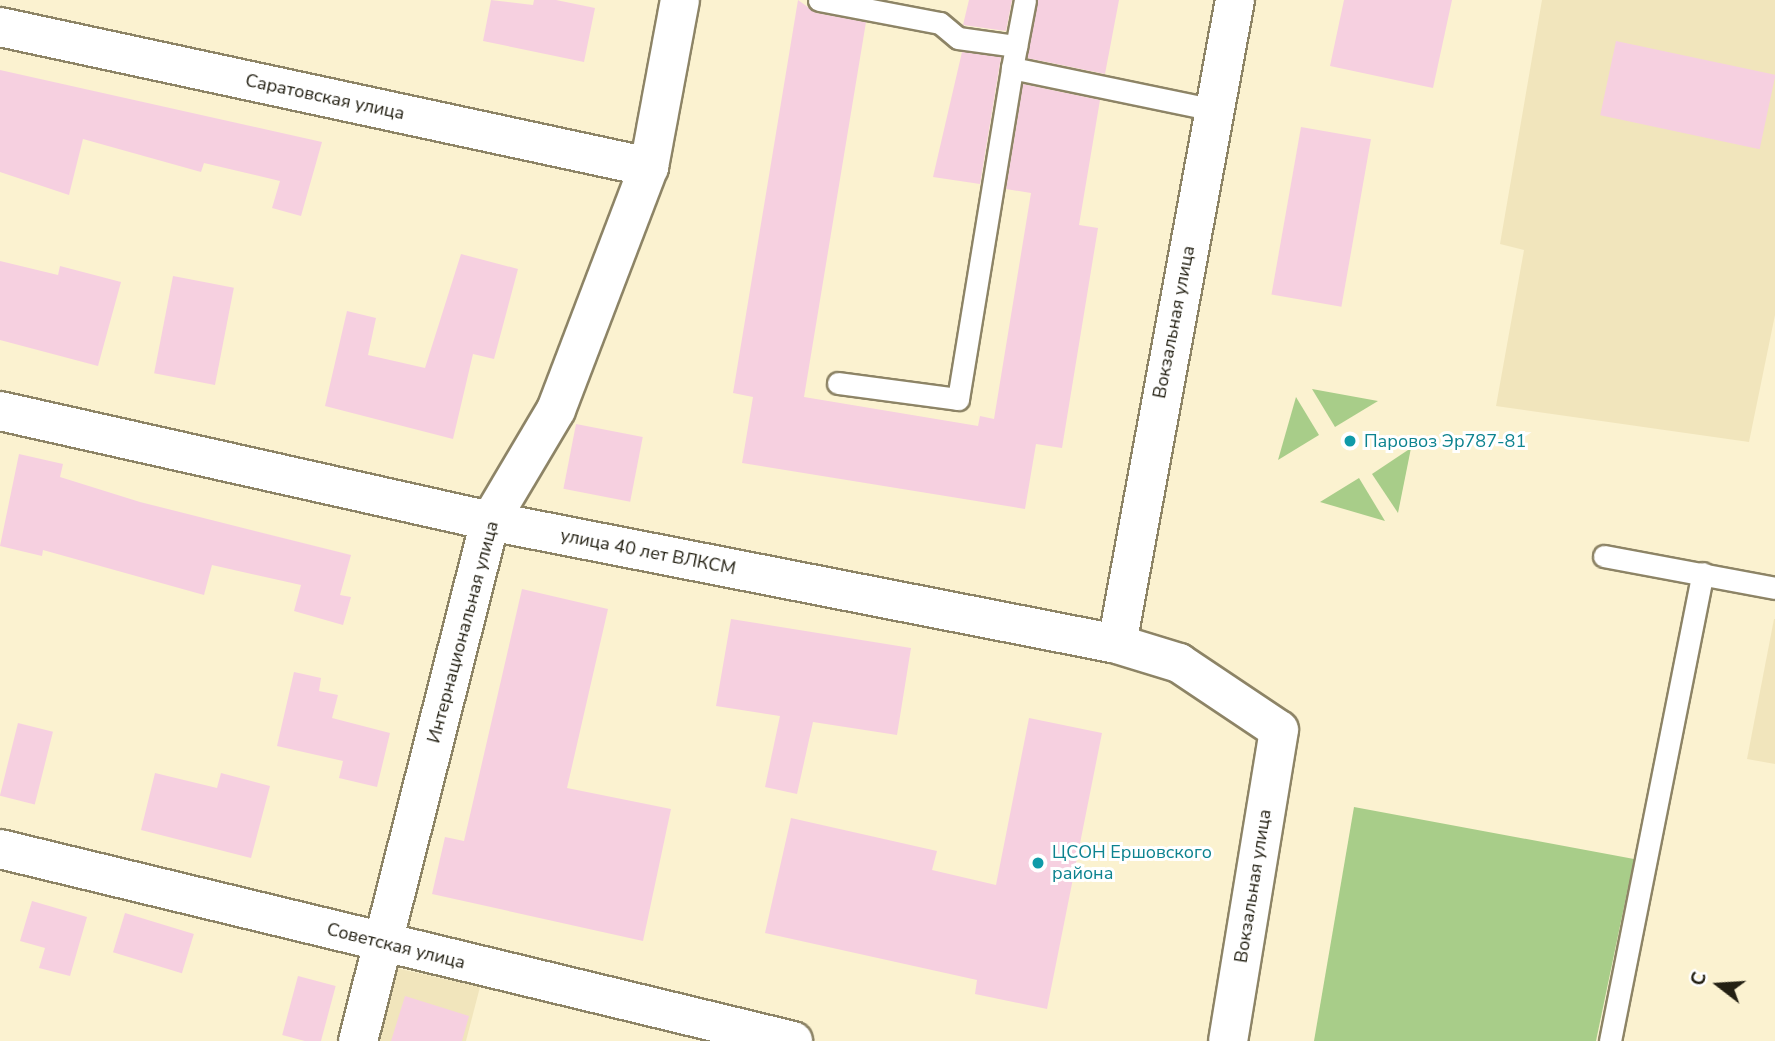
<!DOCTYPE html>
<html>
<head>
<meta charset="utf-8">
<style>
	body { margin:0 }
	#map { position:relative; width:1775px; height:1041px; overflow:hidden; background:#fbf2d0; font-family:"Nunito Sans",sans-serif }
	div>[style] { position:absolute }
	.built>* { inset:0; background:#f1e5bc }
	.green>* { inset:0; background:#a8cd89 }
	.building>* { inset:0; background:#f6d0e0; transform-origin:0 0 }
	.roads { filter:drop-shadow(2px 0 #8d8466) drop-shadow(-2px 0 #8d8466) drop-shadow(0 2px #8d8466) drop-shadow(0 -2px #8d8466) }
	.lane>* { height:21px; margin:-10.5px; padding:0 10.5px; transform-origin:10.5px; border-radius:10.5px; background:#fff }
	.street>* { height:38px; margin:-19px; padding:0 19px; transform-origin:19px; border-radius:19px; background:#fff }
	.secondary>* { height:38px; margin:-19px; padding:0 19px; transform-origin:19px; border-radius:19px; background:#fff }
	.dots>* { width:19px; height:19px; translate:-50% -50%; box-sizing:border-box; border:4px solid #fff; border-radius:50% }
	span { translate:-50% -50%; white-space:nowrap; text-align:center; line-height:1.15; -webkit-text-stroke:6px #fff; paint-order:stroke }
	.street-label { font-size:18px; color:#232013 }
	.culture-label { font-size:18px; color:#0d838f }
	.left { translate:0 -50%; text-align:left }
	.north { position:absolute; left:1684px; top:950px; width:70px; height:70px; -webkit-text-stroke:5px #fff; paint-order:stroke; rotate:287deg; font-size:19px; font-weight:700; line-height:28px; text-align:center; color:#232013 }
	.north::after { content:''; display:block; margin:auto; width:24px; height:32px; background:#232013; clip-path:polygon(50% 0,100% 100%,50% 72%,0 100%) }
</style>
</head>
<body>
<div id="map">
	<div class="built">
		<div style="clip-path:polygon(1542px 0,1775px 0,1775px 315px,1749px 442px,1496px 406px,1524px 250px,1500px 244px)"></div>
		<div style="clip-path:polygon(1774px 619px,1775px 619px,1775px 764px,1747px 759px)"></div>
		<div style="clip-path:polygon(387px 966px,480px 987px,466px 1041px,369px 1041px)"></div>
	</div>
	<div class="green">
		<div style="clip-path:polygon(1312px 389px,1378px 401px,1335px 427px)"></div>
		<div style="clip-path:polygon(1296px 397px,1319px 435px,1278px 460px)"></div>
		<div style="clip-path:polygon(1411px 448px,1398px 513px,1372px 474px)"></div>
		<div style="clip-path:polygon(1359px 478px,1385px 521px,1320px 502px)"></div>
		<div style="clip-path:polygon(1354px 807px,1634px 859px,1596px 1041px,1314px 1041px)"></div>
	</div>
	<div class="building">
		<div style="clip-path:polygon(491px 0,533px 5px,534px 0,556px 0,595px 8px,584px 62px,483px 41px)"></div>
		<div style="clip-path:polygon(798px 0,816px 13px,866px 22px,804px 397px,978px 426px,980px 416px,994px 419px,1031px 193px,1006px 189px,1023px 84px,1100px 100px,1079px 225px,1098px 228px,1062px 448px,1036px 444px,1025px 509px,742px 463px,753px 397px,733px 393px)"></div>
		<div style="clip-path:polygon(969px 0,1012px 0,1006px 31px,963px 25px)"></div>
		<div style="clip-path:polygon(1038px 0,1119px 0,1105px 74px,1027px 58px)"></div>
		<div style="clip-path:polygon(1344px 0,1452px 0,1433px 88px,1330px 66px)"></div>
		<div style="left:1616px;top:41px;width:163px;height:76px;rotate:12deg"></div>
		<div style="clip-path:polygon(962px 52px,1001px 57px,980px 184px,933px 177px)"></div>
		<div style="clip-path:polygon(0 70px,322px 142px,301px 216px,272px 208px,280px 181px,204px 163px,201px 172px,83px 139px,69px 195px,0 172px)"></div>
		<div style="left:1301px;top:127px;width:71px;height:170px;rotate:10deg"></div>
		<div style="clip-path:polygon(461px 254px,518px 269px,494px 359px,473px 354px,453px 439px,325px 406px,347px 311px,376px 318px,368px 355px,425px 368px)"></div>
		<div style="clip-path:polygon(0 261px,58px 275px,60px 266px,121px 282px,98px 366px,0 340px)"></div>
		<div style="left:173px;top:276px;width:62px;height:99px;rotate:11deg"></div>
		<div style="left:576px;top:424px;width:68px;height:66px;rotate:11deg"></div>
		<div style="clip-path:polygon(19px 454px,63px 464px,60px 477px,140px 502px,351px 555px,340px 595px,351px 597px,343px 625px,294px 611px,301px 585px,212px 565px,204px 595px,43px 550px,42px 556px,0 546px)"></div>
		<div style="clip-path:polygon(522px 589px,608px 609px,567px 788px,671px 809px,643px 941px,432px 894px,445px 837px,464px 841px)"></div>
		<div style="clip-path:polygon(731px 619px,911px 648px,897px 735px,813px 722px,797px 794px,765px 787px,780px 716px,716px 706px)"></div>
		<div style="clip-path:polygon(294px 672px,321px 678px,319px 691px,338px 695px,332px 718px,390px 733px,377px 787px,339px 778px,343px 761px,277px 746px)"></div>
		<div style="clip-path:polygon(1029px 718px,1102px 733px,1047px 1009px,975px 994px,977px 980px,765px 933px,791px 818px,937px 851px,932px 870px,996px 885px)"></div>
		<div style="left:18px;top:723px;width:36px;height:75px;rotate:14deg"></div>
		<div style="clip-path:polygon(155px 773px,217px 788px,221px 773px,270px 786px,251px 858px,141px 830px)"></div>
		<div style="clip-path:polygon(32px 901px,87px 917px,70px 976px,39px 968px,45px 948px,20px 941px)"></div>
		<div style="left:125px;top:913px;width:72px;height:41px;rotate:17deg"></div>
		<div style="left:298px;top:976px;width:39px;height:61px;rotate:15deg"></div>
		<div style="clip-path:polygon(405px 996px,469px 1016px,462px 1041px,391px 1041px)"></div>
	</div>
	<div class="roads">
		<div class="lane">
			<div style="left:819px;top:0;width:123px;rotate:10.8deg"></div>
			<div style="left:940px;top:23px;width:23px;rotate:40deg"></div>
			<div style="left:958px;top:38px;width:59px;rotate:7.9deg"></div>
			<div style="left:1025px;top:0;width:69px;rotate:100.8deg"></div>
			<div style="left:1012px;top:68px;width:207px;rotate:11.7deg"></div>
			<div style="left:838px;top:383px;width:121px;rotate:7.6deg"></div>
			<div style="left:958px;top:399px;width:335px;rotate:-80.7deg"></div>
			<div style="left:1604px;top:556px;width:174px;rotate:10.6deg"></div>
			<div style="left:1610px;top:1041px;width:477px;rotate:-78.8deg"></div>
		</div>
		<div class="street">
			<div style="left:0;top:27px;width:664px;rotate:12.17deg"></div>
		</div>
		<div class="secondary">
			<div style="left:0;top:411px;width:502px;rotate:12.65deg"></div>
			<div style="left:490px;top:521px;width:639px;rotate:11.1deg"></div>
			<div style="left:1117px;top:644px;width:65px;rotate:17deg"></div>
			<div style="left:1179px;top:663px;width:120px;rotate:33.8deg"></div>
			<div style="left:1279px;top:730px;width:315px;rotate:99.3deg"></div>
			<div style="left:1117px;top:644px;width:655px;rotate:-79.62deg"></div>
			<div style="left:0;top:849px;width:816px;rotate:13.61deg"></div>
			<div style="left:358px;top:1041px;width:536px;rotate:-75.76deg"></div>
			<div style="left:490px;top:521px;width:129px;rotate:-59.3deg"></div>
			<div style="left:556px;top:410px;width:260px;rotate:-69.1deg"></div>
			<div style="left:649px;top:167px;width:170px;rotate:-79.5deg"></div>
		</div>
	</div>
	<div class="dots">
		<div style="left:1350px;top:441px;background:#0f9aa8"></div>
		<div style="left:1038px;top:863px;background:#0f9aa8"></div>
	</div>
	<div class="street-label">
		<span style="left:325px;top:97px;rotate:12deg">Саратовская улица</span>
		<span style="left:1174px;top:322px;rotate:-79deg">Вокзальная улица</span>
		<span style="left:648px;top:552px;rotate:11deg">улица 40 лет ВЛКСМ</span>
		<span style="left:463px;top:632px;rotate:-75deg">Интернациональная улица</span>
		<span style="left:1253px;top:886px;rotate:-81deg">Вокзальная улица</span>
		<span style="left:396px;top:946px;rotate:14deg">Советская улица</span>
	</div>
	<div class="culture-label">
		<span class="left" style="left:1364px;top:441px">Паровоз Эр787-81</span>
		<span class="left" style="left:1052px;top:863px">ЦСОН Ершовского<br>района</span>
	</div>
	<div class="north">С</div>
</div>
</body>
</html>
